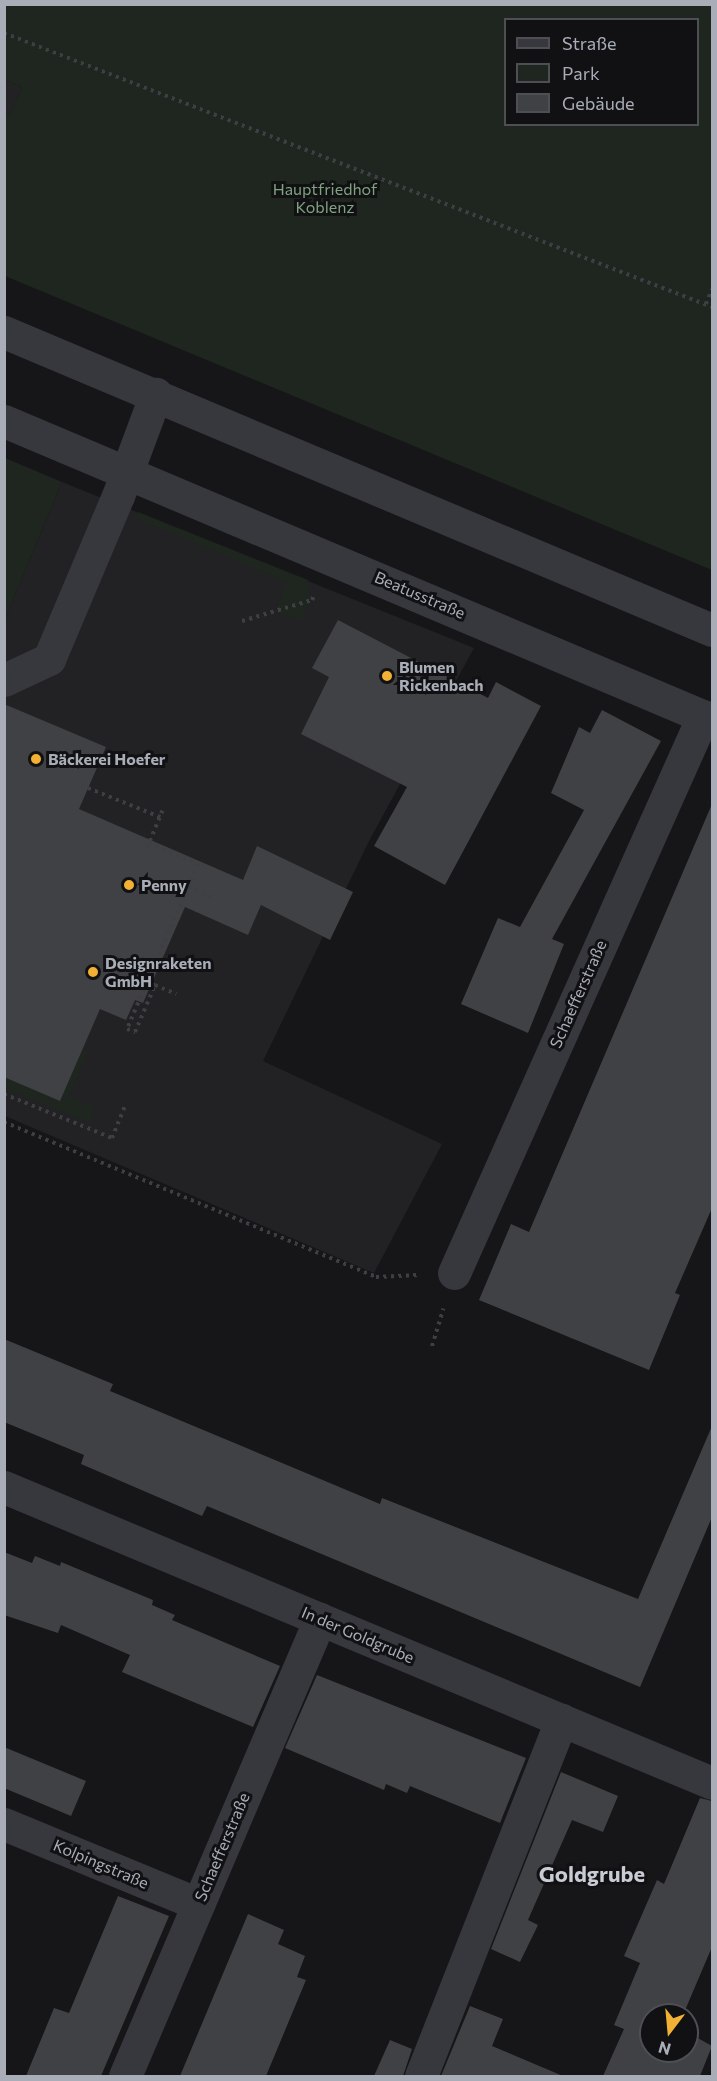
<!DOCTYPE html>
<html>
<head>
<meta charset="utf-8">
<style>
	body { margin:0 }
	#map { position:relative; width:717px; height:2081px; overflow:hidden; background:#161618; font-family:Commissioner,sans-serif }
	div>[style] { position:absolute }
	.built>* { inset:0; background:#222225 }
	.green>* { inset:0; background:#1e261f }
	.building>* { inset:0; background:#404145 }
	.path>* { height:4px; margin-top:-2px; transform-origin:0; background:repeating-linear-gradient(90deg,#3d3f44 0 3px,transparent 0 7.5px) }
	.minor>* { height:33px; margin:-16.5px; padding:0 16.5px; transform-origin:16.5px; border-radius:16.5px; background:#37383d }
	.dots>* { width:16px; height:16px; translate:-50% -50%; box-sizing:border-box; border:3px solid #111113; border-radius:50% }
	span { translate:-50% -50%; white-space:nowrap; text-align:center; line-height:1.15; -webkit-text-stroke:6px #111113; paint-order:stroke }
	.park-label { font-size:16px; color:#7fa381 }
	.street-label { font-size:16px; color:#a8adb8 }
	.poi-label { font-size:16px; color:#a8adb8; font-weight:700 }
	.left { translate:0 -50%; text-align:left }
	.district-label { font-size:22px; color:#c9ccd4; font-weight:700 }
	.frame { position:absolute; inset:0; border:6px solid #a8adb8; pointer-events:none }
	.legend { position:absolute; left:504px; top:18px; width:195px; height:108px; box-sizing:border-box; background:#111113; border:2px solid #4d4f55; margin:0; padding:8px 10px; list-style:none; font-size:18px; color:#a8adb8 }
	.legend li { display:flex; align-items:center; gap:12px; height:30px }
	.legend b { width:30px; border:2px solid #4d4f55 }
	.north { position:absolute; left:639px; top:2003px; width:60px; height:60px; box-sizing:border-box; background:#111113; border:2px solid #4d4f55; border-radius:50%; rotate:196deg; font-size:16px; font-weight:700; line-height:24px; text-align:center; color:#a8adb8 }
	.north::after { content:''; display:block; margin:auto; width:21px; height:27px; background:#f2b134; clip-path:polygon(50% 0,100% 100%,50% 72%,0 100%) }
</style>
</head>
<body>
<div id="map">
	<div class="built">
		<div style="clip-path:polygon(5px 80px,22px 87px,10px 115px,5px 114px)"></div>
		<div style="clip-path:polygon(62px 482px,474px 648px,368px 843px,263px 1061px,442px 1144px,374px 1273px,5px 1116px,5px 619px)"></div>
	</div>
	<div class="green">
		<div style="clip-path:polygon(evenodd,4px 5px,712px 5px,712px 570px,5px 276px,5px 114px,10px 115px,22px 87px,5px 80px,4px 5px,506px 20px,698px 20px,698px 124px,506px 124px,506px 20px)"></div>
		<div style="clip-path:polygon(5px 458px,62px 482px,5px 619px)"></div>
		<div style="clip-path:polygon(138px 512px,308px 580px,310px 597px,302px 621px,275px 611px,287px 582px,136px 518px)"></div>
		<div style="clip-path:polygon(83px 1049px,87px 1051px,69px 1097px,95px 1107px,88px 1123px,5px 1088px,4px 1077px,60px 1101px)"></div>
	</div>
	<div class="building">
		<div style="clip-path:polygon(338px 620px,488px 698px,496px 682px,541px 706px,445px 885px,374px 846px,407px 787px,301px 734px,329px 677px,312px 668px)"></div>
		<div style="clip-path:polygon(4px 704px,106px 747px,79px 809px,243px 880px,257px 846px,353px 892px,330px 940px,261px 905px,248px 935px,185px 907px,143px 1003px,135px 1000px,126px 1020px,100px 1009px,60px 1101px,4px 1077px)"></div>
		<div style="clip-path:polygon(602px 710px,661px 741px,552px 939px,564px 944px,528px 1033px,461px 1004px,498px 918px,520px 927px,584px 810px,551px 793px,579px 727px,590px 733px)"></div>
		<div style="clip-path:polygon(712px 804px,712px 1208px,675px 1293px,680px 1295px,649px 1370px,479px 1300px,511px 1224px,529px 1232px)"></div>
		<div style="clip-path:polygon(4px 1339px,113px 1384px,110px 1391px,380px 1504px,382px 1498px,638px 1599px,712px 1426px,712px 1517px,640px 1687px,207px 1506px,202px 1516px,81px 1464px,84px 1455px,4px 1422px)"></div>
		<div style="clip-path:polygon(4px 1552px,32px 1563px,35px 1556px,60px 1566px,61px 1562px,153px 1600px,152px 1605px,175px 1615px,172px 1620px,280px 1666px,253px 1727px,122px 1672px,130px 1655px,61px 1625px,58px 1633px,4px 1615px)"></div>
		<div style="clip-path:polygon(317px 1675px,526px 1758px,500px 1823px,410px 1786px,407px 1793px,386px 1784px,384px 1790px,285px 1748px)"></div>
		<div style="clip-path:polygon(4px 1747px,86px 1781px,71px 1816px,4px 1788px)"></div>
		<div style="clip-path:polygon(561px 1772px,618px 1796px,603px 1832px,572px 1820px,528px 1920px,538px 1925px,520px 1962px,491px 1949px)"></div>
		<div style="clip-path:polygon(700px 1798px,712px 1801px,712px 1947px,683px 2015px,651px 2015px,651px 2051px,687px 2051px,687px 2032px,712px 2046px,700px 2076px,603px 2076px,624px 2029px,614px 2025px,640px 1963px,624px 1956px,657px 1880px,664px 1884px)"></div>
		<div style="clip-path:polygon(118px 1896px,169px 1916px,101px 2076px,26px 2076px,54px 2008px,69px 2013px)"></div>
		<div style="clip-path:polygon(248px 1914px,284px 1930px,278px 1944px,305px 1956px,297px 1977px,306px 1980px,266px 2076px,180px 2076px)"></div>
		<div style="clip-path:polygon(470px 2006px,503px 2019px,492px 2046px,563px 2076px,441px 2076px)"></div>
		<div style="clip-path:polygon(390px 2040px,412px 2049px,403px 2076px,374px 2076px)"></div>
	</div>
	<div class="path">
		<div style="left:4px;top:33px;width:759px;rotate:21.16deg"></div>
		<div style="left:706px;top:304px;width:16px;rotate:-68deg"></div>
		<div style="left:242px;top:621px;width:73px;rotate:-16.7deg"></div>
		<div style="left:312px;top:600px;width:7px;rotate:-63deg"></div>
		<div style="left:88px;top:788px;width:78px;rotate:21.9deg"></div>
		<div style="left:149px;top:843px;width:53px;rotate:23.2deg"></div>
		<div style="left:198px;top:864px;width:25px;rotate:113deg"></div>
		<div style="left:188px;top:887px;width:29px;rotate:22deg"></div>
		<div style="left:147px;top:848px;width:44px;rotate:-67.5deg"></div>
		<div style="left:147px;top:982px;width:103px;rotate:-66.7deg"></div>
		<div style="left:155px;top:985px;width:9px;rotate:-159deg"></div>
		<div style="left:147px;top:982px;width:51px;rotate:113.1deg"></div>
		<div style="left:127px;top:1029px;width:9px;rotate:21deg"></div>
		<div style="left:135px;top:1032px;width:51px;rotate:-66.9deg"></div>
		<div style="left:155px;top:985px;width:23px;rotate:23deg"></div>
		<div style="left:4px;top:1094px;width:117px;rotate:22.2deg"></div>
		<div style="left:112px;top:1138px;width:35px;rotate:-68deg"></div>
		<div style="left:4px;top:1122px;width:403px;rotate:22.6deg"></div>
		<div style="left:376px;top:1277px;width:42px;rotate:-2.7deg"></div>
		<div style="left:432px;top:1346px;width:39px;rotate:-73deg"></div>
	</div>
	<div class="minor">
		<div style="left:4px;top:332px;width:768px;rotate:22.83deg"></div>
		<div style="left:4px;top:421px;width:769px;rotate:22.9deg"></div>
		<div style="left:4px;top:680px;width:50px;rotate:-25deg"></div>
		<div style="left:49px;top:659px;width:177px;rotate:-67.1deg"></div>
		<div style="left:118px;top:496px;width:109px;rotate:-69.6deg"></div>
		<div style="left:454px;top:1273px;width:610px;rotate:-65.91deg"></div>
		<div style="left:4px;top:1487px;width:767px;rotate:22.69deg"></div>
		<div style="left:4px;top:1824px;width:210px;rotate:22.4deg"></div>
		<div style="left:125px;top:2076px;width:497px;rotate:-66.9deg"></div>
		<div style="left:421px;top:2076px;width:383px;rotate:-68.5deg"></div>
	</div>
	<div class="dots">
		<div style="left:387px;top:676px;background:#f2b134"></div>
		<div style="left:36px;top:759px;background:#f2b134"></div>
		<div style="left:129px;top:885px;background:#f2b134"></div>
		<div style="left:93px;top:972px;background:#f2b134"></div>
	</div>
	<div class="park-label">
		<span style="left:325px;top:198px">Hauptfriedhof<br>Koblenz</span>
	</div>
	<div class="street-label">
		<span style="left:420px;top:595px;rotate:23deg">Beatusstraße</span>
		<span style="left:578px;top:994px;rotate:-66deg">Schaefferstraße</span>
		<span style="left:358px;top:1635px;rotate:23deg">In der Goldgrube</span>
		<span style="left:222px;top:1847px;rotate:-67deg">Schaefferstraße</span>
		<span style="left:101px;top:1864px;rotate:23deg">Kolpingstraße</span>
	</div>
	<div class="poi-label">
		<span class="left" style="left:399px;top:676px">Blumen<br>Rickenbach</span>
		<span class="left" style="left:48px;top:759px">Bäckerei Hoefer</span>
		<span class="left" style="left:141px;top:885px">Penny</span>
		<span class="left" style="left:105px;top:972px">Designraketen<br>GmbH</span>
	</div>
	<div class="district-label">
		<span style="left:592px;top:1874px">Goldgrube</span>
	</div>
	<div class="frame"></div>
	<ul class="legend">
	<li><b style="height:8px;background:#37383d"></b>Straße</li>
	<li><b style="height:16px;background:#1e261f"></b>Park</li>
	<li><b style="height:16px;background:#404145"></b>Gebäude</li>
	</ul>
	<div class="north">N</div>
</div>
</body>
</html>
